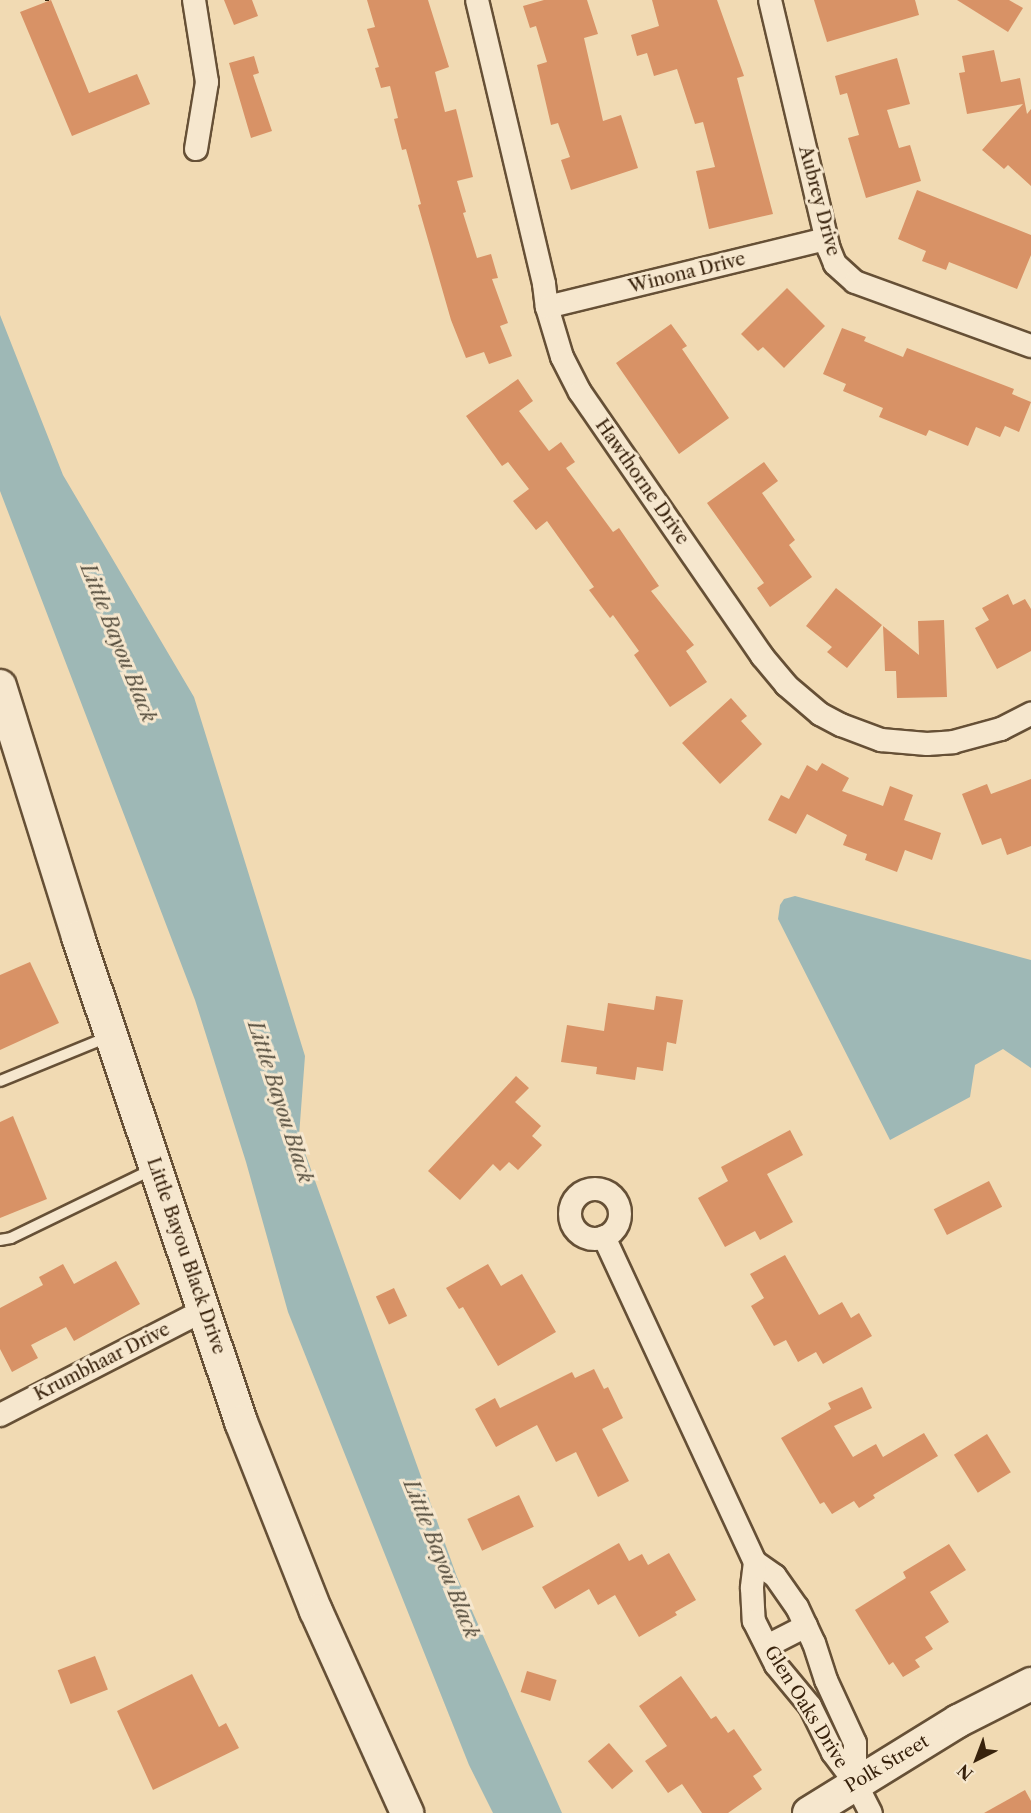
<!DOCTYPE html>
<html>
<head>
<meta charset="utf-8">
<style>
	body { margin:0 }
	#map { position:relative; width:1031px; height:1813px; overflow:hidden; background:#f1dab3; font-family:"Libre Caslon Text",serif }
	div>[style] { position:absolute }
	.water>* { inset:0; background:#9eb8b6 }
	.building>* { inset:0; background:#d89266; transform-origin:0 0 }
	.path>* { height:4px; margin-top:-2px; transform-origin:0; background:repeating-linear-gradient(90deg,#38220c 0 1.5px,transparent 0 4.5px) }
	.roads { filter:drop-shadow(2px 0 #665036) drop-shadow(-2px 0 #665036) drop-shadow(0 2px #665036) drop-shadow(0 -2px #665036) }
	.lane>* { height:10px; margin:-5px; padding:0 5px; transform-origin:5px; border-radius:5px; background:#f6e7ce }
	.street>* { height:22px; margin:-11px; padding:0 11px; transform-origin:11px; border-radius:11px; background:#f6e7ce }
	.street>.ring { margin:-11px; padding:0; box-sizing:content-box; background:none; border:22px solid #f6e7ce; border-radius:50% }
	.secondary>* { height:32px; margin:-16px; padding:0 16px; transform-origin:16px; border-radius:16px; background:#f6e7ce }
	span { translate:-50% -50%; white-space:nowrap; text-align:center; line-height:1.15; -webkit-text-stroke:6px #f6e7ce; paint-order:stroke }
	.street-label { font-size:18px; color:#38220c }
	.water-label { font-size:20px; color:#574f3f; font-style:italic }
	.north { position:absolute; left:947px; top:1729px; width:60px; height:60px; -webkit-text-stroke:4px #f6e7ce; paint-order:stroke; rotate:222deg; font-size:16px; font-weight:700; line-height:24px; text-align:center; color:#38220c }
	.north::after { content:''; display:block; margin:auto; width:21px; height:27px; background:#38220c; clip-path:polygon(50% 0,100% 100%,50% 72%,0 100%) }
</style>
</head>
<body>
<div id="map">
	<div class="water">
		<div style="clip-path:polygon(0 315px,63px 475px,194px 697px,305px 1056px,299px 1136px,457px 1577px,562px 1813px,493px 1813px,469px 1765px,288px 1312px,246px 1162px,195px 1000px,0 491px)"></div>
		<div style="clip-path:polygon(795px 896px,1031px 960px,1031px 1068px,1003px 1049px,975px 1065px,970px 1097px,890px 1140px,778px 919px,780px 905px,784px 899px)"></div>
	</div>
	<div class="building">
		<div style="clip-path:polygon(51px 0,89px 93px,137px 74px,150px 104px,72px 136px,20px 12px)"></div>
		<div style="clip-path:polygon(224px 0,252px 0,258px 16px,234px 25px)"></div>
		<div style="clip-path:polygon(367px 0,428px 0,449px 67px,435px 72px,445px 112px,456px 109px,473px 177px,457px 181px,466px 212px,463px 213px,477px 258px,491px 254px,498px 278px,492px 279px,508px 323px,500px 326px,512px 356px,489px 364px,484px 352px,466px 358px,451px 320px,418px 205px,421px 204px,406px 149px,402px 150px,394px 119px,398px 118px,390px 86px,381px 88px,375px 68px,379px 67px,367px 29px,375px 27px)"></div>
		<div style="clip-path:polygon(544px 0,587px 0,598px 34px,584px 38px,603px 121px,621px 115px,638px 168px,571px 190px,561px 160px,570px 157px,558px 123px,551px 125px,537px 65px,547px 62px,536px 26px,530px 28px,523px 6px)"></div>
		<div style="clip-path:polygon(652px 0,717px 0,744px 76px,737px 78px,773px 214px,709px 229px,696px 171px,715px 167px,703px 122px,695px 124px,677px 69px,654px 76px,647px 53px,637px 56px,631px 35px,659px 26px)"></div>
		<div style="clip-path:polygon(814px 0,915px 0,919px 15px,827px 42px)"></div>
		<div style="clip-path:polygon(957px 0,1009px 0,1023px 8px,1008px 32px)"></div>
		<div style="clip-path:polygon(994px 50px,1001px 82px,1020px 78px,1027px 114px,1031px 109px,1031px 186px,1008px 165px,1004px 169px,982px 150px,1023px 104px,967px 114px,959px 73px,965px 72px,962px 56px)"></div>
		<div style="clip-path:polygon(254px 56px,259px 73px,253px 75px,272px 131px,251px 138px,229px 63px)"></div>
		<div style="clip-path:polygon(897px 58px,910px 104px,887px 110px,899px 148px,910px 145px,921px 181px,866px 198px,848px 138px,859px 135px,847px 93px,840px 95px,835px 76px)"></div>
		<div style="clip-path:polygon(917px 190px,1031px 235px,1031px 255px,1017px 289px,949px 262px,946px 270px,922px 261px,926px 251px,898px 239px)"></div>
		<div style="clip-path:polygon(787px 288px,825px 326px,784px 368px,763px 347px,758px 351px,741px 334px)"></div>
		<div style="clip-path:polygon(671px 324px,687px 346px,682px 349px,729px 418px,679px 454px,616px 363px)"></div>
		<div style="clip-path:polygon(842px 328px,866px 337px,864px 341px,903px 357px,907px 348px,1014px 389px,1012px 394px,1031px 402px,1019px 432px,1005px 426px,1000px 437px,976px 427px,968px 446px,929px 430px,926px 436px,879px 417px,883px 408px,843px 391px,846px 384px,823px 374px)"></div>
		<div style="clip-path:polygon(518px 379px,533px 401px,519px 411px,549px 451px,561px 442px,575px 462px,566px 468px,613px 532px,619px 528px,659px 586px,651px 591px,694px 645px,686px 651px,707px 682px,670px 707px,634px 655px,639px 651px,613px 615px,610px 618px,589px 590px,594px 587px,547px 521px,536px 530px,513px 501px,529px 489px,508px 462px,502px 466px,466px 416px)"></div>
		<div style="clip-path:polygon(764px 462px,778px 481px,762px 493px,795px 540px,789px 545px,812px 577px,770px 607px,757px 588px,764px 583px,707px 503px)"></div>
		<div style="clip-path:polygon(836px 588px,882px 625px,847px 668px,827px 652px,832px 647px,806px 626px)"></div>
		<div style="clip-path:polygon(1008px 594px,1013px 605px,1025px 599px,1031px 609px,1031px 651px,997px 669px,975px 628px,989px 620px,982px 608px)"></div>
		<div style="clip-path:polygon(944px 620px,947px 697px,897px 698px,896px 671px,885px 671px,883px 626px,919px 655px,918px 621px)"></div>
		<div style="clip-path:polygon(731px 698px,747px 716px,741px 721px,762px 744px,720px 784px,682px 743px)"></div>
		<div style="clip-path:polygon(822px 763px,849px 778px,842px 791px,883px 806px,890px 786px,913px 795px,904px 820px,941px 833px,932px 860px,905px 850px,897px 872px,865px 860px,867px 854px,843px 845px,847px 835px,807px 814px,796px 834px,768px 820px,781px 795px,789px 799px,807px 765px,817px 771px)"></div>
		<div style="clip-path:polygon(1031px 779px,1031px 846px,1007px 855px,1001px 838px,982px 845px,962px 794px,987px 784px,991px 794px)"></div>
		<div style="clip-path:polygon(30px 962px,59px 1023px,0 1050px,0 975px)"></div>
		<div style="clip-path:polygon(656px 996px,683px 1000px,676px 1044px,667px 1042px,663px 1071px,637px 1067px,635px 1080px,596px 1074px,597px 1067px,561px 1062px,567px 1025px,604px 1031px,608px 1003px,654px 1010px)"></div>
		<div style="clip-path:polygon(516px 1076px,529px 1088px,515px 1102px,541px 1126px,532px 1136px,542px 1145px,518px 1170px,509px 1162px,500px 1171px,493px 1164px,460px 1200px,428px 1171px)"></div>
		<div style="clip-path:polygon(13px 1116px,47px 1199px,0 1218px,0 1122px)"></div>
		<div style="clip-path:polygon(790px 1130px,803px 1155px,767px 1174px,793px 1222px,760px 1240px,755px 1231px,725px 1247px,698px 1198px,728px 1181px,721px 1167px)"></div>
		<div style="left:989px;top:1181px;width:29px;height:62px;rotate:63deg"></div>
		<div style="clip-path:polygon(785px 1255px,819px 1315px,842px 1302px,851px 1318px,859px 1313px,872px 1336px,823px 1364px,816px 1352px,798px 1362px,786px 1340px,774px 1346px,751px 1306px,764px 1298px,750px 1274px)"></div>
		<div style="clip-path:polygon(116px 1261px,140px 1304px,74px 1341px,66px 1327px,31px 1345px,38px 1358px,12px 1372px,0 1349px,0 1308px,43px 1285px,39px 1277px,63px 1264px,74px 1284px)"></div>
		<div style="clip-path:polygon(488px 1264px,501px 1286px,522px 1274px,556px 1332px,498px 1366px,463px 1307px,459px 1309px,446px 1288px)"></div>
		<div style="left:394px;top:1288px;width:31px;height:20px;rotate:65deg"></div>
		<div style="clip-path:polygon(594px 1369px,604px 1389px,608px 1387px,623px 1418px,602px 1429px,629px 1481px,598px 1497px,576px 1452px,556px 1462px,537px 1425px,496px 1447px,475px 1409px,495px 1398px,500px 1408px,572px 1372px,575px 1378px)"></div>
		<div style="clip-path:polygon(862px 1387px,872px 1408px,834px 1426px,853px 1457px,876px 1444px,883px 1457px,924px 1433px,938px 1456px,873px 1495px,875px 1498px,859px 1508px,854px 1501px,832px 1514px,824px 1502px,820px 1504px,781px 1438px,831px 1409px,828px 1403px)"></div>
		<div style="left:987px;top:1434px;width:45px;height:39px;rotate:58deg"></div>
		<div style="left:519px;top:1495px;width:35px;height:57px;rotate:65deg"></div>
		<div style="clip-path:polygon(619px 1543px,629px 1561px,642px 1554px,648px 1565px,669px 1553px,696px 1600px,675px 1612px,677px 1615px,639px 1637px,615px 1595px,598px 1605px,589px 1589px,555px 1609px,542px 1587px)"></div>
		<div style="clip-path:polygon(949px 1544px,966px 1570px,930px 1592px,949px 1622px,925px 1637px,933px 1649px,915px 1660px,920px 1667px,903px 1677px,893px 1662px,889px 1665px,855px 1610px,906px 1578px,903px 1572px)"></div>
		<div style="left:95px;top:1656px;width:36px;height:40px;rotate:69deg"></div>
		<div style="left:527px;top:1671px;width:31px;height:22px;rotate:17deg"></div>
		<div style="clip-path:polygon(192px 1674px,219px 1727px,226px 1723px,239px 1748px,153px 1790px,117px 1711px)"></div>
		<div style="clip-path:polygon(681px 1676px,711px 1719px,716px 1716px,728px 1733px,734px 1729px,762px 1770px,753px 1776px,762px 1789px,728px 1813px,702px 1813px,682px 1784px,668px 1793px,645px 1761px,667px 1746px,639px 1706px)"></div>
		<div style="left:609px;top:1743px;width:37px;height:28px;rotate:49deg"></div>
		<div style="clip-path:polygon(1025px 1790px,1031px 1801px,1031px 1813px,984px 1813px)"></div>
	</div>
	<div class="path">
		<div style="left:47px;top:0;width:1px;rotate:90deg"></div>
	</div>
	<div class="roads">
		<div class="lane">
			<div style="left:0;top:1081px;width:117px;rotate:-22.2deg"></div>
			<div style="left:0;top:1240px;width:11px;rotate:-10deg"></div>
			<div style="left:11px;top:1238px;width:158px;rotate:-25.9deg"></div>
		</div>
		<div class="street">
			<div style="left:194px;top:0;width:83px;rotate:81deg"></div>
			<div style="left:207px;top:82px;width:68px;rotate:99.3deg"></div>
			<div style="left:477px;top:0;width:292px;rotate:76.7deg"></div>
			<div style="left:544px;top:284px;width:23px;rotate:83deg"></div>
			<div style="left:547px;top:307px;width:52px;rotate:73.3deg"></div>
			<div style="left:562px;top:357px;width:39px;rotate:63deg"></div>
			<div style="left:580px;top:392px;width:321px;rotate:55.4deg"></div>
			<div style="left:762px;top:656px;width:38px;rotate:50deg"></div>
			<div style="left:786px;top:685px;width:45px;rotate:40.5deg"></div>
			<div style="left:820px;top:714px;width:24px;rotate:28deg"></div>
			<div style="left:841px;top:725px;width:43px;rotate:20.6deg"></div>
			<div style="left:881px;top:740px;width:46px;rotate:5deg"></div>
			<div style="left:927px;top:744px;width:26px;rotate:-4deg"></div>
			<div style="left:953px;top:742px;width:50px;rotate:-15.2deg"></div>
			<div style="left:1001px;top:729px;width:34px;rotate:-27deg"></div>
			<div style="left:770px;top:0;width:256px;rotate:76.7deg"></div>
			<div style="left:829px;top:249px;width:16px;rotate:68deg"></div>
			<div style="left:835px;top:264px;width:27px;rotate:42deg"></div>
			<div style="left:855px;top:282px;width:187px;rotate:20deg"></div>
			<div style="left:547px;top:307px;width:287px;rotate:-13.7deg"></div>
			<div class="ring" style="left:570px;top:1189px;width:28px;height:28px"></div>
			<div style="left:604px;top:1237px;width:358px;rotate:65.1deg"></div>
			<div style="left:755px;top:1562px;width:24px;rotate:35deg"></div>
			<div style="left:775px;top:1576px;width:38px;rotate:55deg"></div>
			<div style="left:797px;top:1607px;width:40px;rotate:65deg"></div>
			<div style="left:814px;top:1643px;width:39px;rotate:72deg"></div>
			<div style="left:826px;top:1680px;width:69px;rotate:65.3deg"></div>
			<div style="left:855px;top:1743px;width:39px;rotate:90deg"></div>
			<div style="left:0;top:1415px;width:229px;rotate:-27.2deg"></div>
			<div style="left:755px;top:1562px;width:26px;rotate:97deg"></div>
			<div style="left:752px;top:1588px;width:33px;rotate:87deg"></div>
			<div style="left:754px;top:1621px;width:49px;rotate:63.4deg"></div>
			<div style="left:776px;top:1665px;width:53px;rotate:50.3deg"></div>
			<div style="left:810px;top:1706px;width:52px;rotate:63.9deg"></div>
			<div style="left:833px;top:1753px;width:36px;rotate:53deg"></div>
			<div style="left:855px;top:1782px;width:35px;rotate:63deg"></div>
			<div style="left:767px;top:1646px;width:44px;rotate:-27.1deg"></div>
		</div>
		<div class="secondary">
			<div style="left:0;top:686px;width:263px;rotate:72.7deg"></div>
			<div style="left:78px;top:937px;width:512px;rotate:71.42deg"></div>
			<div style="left:241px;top:1422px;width:203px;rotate:68.4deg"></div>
			<div style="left:316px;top:1611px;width:222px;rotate:65.7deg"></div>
			<div style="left:809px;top:1813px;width:175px;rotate:-31.7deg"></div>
			<div style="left:958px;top:1721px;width:82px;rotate:-26.9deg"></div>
		</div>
	</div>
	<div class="street-label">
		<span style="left:819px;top:201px;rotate:75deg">Aubrey Drive</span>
		<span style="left:687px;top:273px;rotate:-14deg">Winona Drive</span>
		<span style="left:642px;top:482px;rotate:55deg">Hawthorne Drive</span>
		<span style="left:186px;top:1256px;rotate:71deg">Little Bayou Black Drive</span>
		<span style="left:102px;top:1362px;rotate:-27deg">Krumbhaar Drive</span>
		<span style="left:806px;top:1707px;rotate:58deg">Glen Oaks Drive</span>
		<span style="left:887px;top:1764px;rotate:-31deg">Polk Street</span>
	</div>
	<div class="water-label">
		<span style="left:118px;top:643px;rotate:68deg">Little Bayou Black</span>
		<span style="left:280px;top:1102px;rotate:72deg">Little Bayou Black</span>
		<span style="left:441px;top:1559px;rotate:68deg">Little Bayou Black</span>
	</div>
	<div class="north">N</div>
</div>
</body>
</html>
